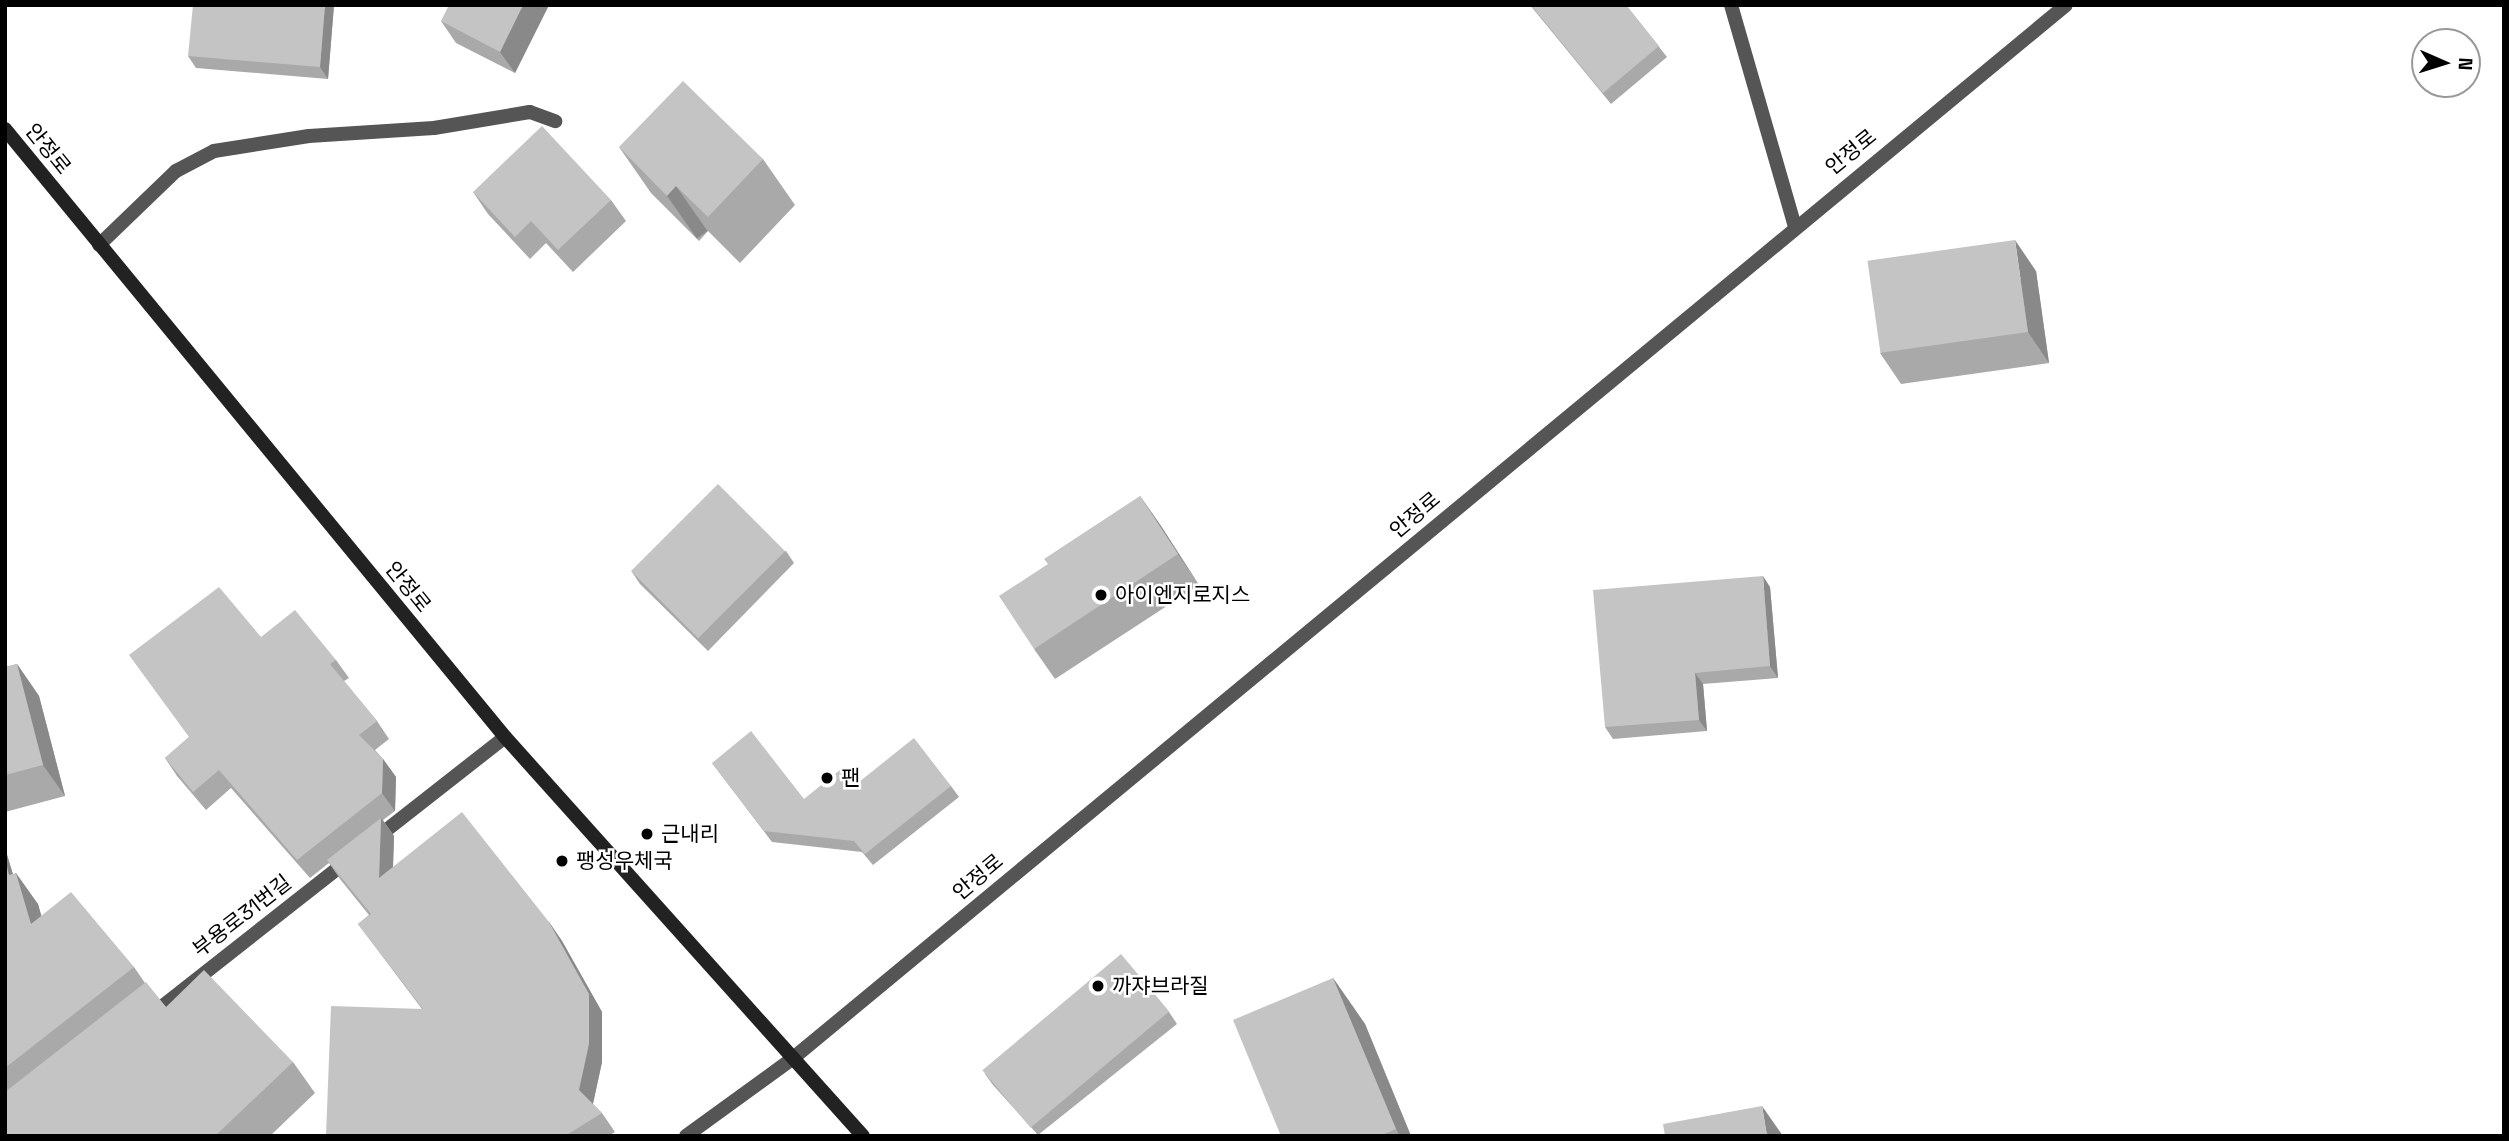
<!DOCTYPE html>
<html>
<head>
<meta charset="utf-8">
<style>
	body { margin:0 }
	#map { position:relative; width:2509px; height:1141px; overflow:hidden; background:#fff; font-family:"Space Grotesk","Noto Sans KR",sans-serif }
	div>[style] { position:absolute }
	.service>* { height:14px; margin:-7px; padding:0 7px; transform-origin:7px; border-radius:7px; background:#555 }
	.minor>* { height:14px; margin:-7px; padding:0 7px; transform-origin:7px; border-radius:7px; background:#555 }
	.tertiary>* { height:14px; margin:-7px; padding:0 7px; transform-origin:7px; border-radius:7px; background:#555 }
	.secondary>* { height:14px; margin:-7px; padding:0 7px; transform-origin:7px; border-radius:7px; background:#222 }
	.wall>* { inset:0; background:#a9a9a9 }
	.shaded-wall>* { inset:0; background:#898989; transform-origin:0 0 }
	.building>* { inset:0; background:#c4c4c4; transform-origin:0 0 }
	.dots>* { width:19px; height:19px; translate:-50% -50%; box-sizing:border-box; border:4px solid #fff; border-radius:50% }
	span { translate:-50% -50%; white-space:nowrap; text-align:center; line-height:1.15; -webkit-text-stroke:5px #fff; paint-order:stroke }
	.street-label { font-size:21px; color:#000 }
	.poi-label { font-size:21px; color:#000 }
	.left { translate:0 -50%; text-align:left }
	.frame { position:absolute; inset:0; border:7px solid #000; pointer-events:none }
	.north { position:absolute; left:2411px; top:28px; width:70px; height:70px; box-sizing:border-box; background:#fff; border:2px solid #999; border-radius:50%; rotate:93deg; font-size:19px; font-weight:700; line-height:28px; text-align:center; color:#000 }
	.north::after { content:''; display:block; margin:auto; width:24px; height:32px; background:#000; clip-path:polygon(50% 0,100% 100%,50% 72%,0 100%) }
</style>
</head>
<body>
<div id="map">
	<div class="service">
		<div style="left:1731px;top:5px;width:231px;rotate:73.9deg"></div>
	</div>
	<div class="minor">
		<div style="left:99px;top:245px;width:107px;rotate:-43.9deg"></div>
		<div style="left:176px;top:171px;width:43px;rotate:-27.8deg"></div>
		<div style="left:214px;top:151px;width:96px;rotate:-9deg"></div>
		<div style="left:309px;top:136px;width:125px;rotate:-3.7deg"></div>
		<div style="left:434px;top:128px;width:97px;rotate:-9.5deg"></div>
		<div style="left:530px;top:112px;width:27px;rotate:20deg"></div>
		<div style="left:375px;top:839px;width:165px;rotate:-38.1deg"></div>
		<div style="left:150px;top:1016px;width:252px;rotate:-38.2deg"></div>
		<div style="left:686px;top:1136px;width:131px;rotate:-36deg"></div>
	</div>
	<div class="tertiary">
		<div style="left:792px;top:1059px;width:1653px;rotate:-39.6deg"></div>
	</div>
	<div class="secondary">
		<div style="left:5px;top:129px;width:787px;rotate:50.57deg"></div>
		<div style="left:505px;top:737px;width:536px;rotate:48.1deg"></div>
	</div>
	<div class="wall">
		<div style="clip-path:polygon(334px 5px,328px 79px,196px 68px,188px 56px)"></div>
		<div style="clip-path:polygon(549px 5px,515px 73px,456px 43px,441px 21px)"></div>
		<div style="clip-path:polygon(1530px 5px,1626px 5px,1667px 57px,1611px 104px)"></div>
		<div style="clip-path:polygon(1741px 5px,1803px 5px,1803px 6px,1743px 7px)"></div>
		<div style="clip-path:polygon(619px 147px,763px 159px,795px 205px,740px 263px,708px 231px,699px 241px,651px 193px)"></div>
		<div style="clip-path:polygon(473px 192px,611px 200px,626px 221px,573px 272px,546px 243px,530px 259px,488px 214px)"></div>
		<div style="clip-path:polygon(2036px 271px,2049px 363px,1901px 384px,1880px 353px)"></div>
		<div style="clip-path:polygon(1140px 496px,1161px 526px,1199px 585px,1055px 679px,1034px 649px)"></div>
		<div style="clip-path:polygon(786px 551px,794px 563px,708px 651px,640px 584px,632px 572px)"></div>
		<div style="clip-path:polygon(1770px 587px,1778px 678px,1703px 684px,1707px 731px,1613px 739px,1605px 727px)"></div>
		<div style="clip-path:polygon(261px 637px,336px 660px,349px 678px,344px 681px,377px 721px,389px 739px,375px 750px,383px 759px,396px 777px,395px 811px,383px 820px,394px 836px,393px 867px,549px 922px,562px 941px,602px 1012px,602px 1062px,593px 1104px,602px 1113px,615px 1132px,608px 1136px,326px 1136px,422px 1009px,358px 924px,369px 915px,340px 879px,329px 863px,310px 878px,231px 788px,206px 810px,177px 776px,165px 758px,189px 737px)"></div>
		<div style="clip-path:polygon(17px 664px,39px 696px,65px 796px,5px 812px,5px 667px)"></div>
		<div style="clip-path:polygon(712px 763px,804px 799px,854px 786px,951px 786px,959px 797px,873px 865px,862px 852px,772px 842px)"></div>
		<div style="clip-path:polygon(5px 848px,13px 874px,38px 904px,41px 916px,134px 967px,145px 983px,166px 1007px,293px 1062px,315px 1093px,270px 1136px,5px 1136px)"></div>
		<div style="clip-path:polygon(1333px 978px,1365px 1024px,1411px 1136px,1281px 1136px)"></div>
		<div style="clip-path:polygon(1169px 1012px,1177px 1024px,1038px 1135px,993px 1085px,985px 1074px)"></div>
	</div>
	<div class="shaded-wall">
		<div style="clip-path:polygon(325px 5px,334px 5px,328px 79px,320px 67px)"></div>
		<div style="clip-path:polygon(523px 5px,549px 5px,515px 73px,500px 52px)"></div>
		<div style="left:676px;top:186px;width:55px;height:13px;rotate:55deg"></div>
		<div style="clip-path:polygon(2015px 240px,2036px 271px,2049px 363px,2028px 332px)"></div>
		<div style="clip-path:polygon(1140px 496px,1161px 526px,1199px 585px,1178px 554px)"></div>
		<div style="clip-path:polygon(1763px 576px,1770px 587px,1778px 678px,1770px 666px)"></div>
		<div style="clip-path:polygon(17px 664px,39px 696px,65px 796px,43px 765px)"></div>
		<div style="clip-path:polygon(1695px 673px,1703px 684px,1707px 731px,1699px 720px)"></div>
		<div style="clip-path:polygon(383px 759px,396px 777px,395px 811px,382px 793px)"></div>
		<div style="clip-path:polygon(381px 818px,394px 836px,392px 896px,379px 878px)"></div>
		<div style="clip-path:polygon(5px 848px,13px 875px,16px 873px,38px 904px,53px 956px,31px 924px,5px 879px)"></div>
		<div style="clip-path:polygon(549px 922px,562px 941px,602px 1012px,602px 1062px,592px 1108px,579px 1090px)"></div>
		<div style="clip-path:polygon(1333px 978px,1365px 1024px,1411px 1136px,1400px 1136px,1396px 1129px)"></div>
		<div style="clip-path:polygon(1762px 1106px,1783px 1136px,1767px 1136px)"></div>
	</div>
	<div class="building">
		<div style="clip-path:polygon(193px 5px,325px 5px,320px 67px,188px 56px)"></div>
		<div style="clip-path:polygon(449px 5px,523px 5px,500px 52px,441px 21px)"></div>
		<div style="clip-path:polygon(1531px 5px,1626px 5px,1659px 46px,1603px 93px)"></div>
		<div style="clip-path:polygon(683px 81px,763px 159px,708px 217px,676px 186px,667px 196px,619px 147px)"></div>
		<div style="clip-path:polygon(542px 126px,611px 200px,558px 250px,531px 221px,515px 237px,473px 192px)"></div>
		<div style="left:2015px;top:240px;width:93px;height:149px;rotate:82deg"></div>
		<div style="left:718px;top:484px;width:95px;height:123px;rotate:45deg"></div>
		<div style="clip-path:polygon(1140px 496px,1178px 554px,1034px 649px,999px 596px,1048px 564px,1044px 559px)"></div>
		<div style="clip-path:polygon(1763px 576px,1770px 666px,1695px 673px,1699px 720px,1605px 727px,1593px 590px)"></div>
		<div style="clip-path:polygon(219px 587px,261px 637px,295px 610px,336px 660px,330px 664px,377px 721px,359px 735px,383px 759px,382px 793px,297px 860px,219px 770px,193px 792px,165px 758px,189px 737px,129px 655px)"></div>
		<div style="clip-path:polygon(17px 664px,43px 765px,5px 775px,5px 667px)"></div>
		<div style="clip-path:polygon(751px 731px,804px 799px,841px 769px,854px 786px,914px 738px,951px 786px,865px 854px,854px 841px,764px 831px,712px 763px)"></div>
		<div style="clip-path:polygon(462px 812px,549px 922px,589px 994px,589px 1044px,579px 1090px,602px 1113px,565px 1136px,326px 1136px,331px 1006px,423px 1009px,358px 924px,371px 914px,327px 860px,381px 818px,379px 878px)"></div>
		<div style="clip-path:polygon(5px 867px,7px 867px,9px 875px,16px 873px,31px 924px,71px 892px,134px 967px,5px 1068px)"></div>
		<div style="left:1121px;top:954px;width:75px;height:181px;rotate:50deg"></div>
		<div style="clip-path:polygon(204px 970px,293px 1062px,215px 1136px,5px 1136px,5px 1092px,146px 982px,166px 1007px)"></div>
		<div style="clip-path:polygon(1333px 978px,1396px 1129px,1380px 1136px,1281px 1136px,1233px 1020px)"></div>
		<div style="clip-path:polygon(1762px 1106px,1767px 1136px,1665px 1136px,1663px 1124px)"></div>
	</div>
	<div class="dots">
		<div style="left:1101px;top:595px;background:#000"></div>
		<div style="left:827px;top:778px;background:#000"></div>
		<div style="left:647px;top:834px;background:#000"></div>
		<div style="left:562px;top:861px;background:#000"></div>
		<div style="left:1098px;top:986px;background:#000"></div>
	</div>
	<div class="street-label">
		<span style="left:48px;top:149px;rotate:51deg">안정로</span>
		<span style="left:1851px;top:152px;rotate:-39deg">안정로</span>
		<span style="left:1415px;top:515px;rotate:-40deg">안정로</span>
		<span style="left:408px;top:587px;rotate:51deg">안정로</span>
		<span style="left:978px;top:877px;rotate:-40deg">안정로</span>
		<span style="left:242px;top:916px;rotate:-38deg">부용로31번길</span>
	</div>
	<div class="poi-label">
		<span class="left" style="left:1115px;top:595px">아이엔지로지스</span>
		<span class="left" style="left:841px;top:778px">팬</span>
		<span class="left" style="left:661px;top:834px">근내리</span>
		<span class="left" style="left:576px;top:861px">팽성우체국</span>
		<span class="left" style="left:1112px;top:986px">까쟈브라질</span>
	</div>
	<div class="frame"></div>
	<div class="north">N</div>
</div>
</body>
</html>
